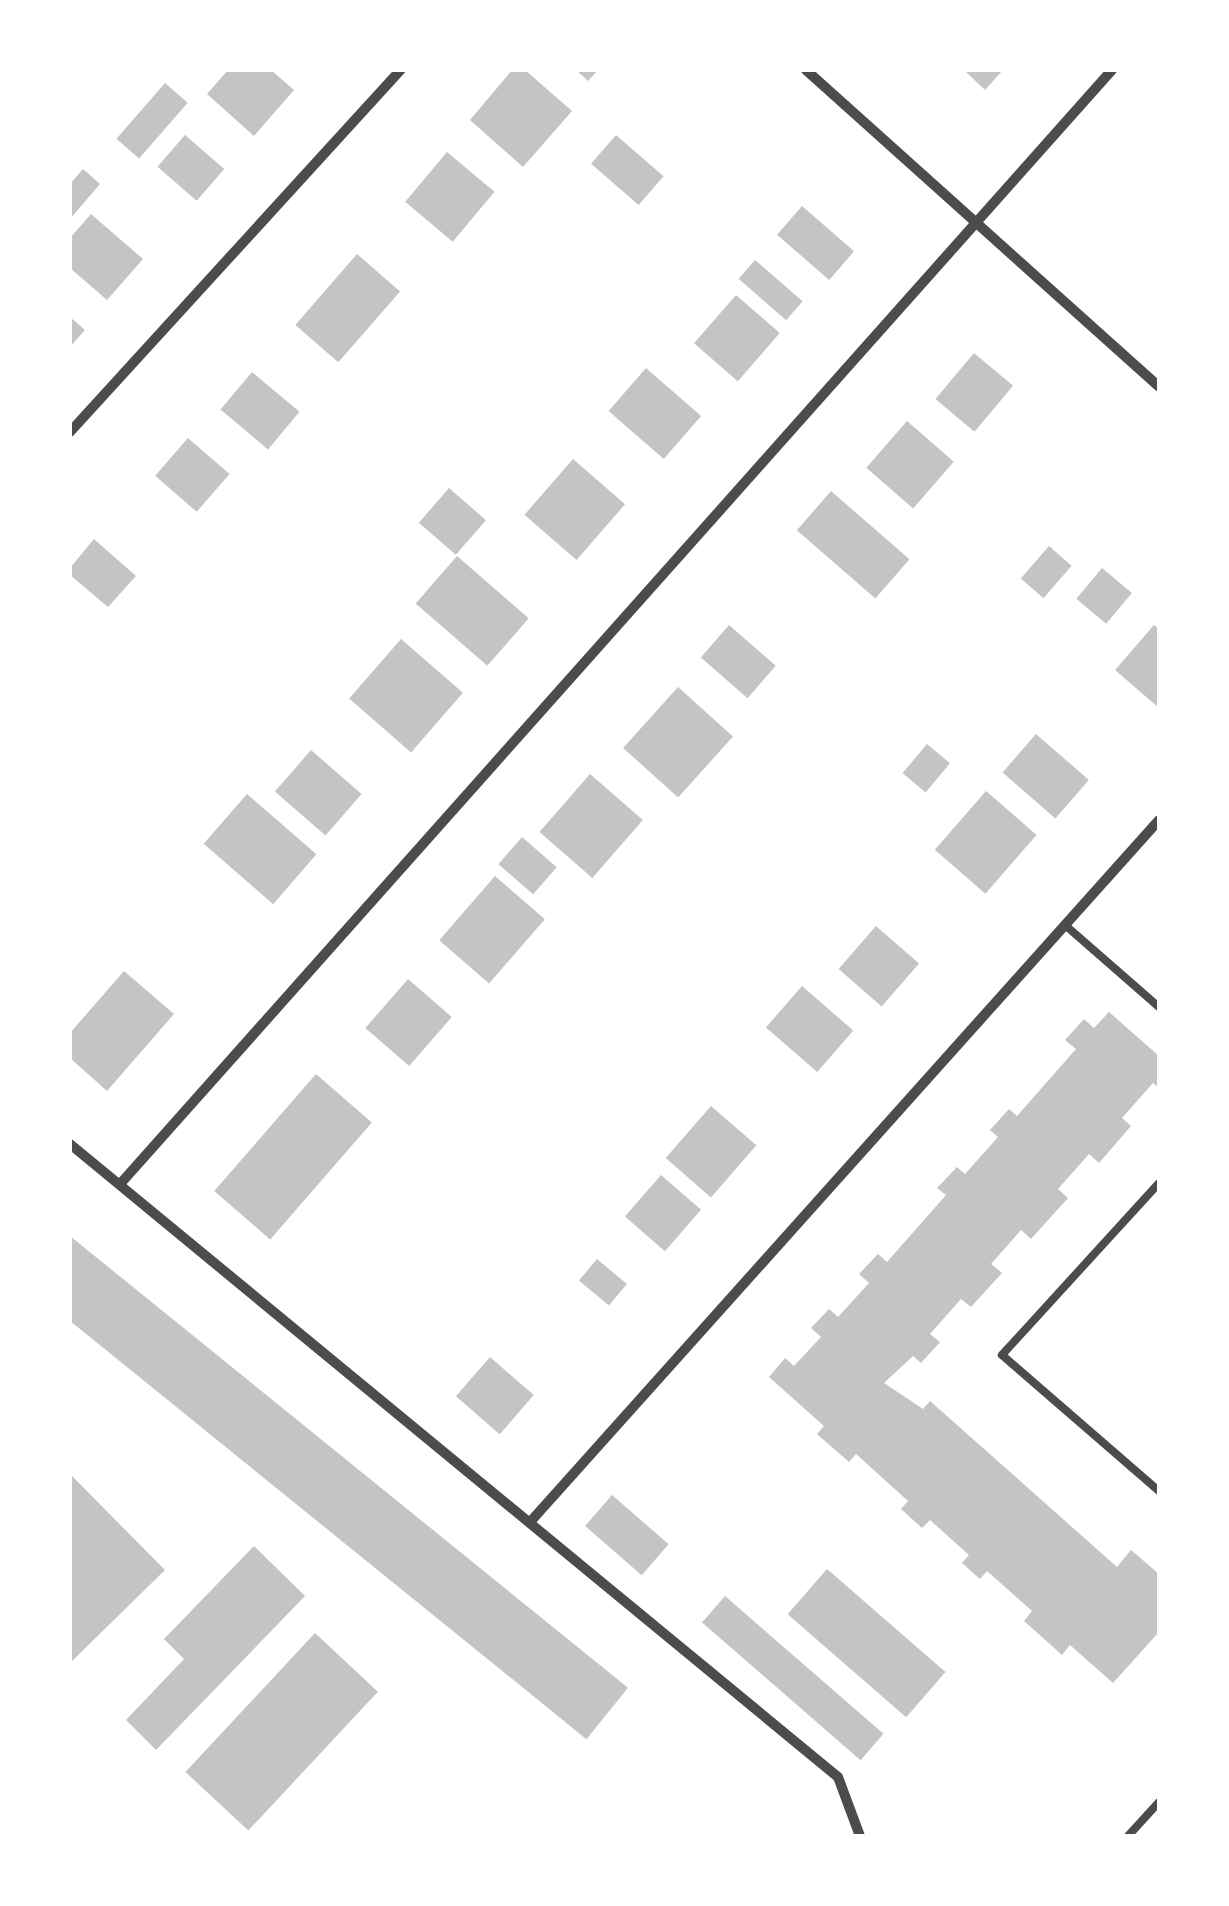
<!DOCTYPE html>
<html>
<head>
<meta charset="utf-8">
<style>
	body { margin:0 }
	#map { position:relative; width:1229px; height:1906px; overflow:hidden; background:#fff; font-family:"DM Sans",sans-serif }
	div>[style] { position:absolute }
	.building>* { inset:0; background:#c4c4c4; transform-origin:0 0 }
	.service>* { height:8px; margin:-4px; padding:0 4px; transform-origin:4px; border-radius:4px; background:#4c4c4c }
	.minor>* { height:10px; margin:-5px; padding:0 5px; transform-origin:5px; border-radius:5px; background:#4c4c4c }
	span { translate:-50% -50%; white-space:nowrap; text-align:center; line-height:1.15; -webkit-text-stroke:10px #fff; paint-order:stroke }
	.frame { position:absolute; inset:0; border:72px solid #fff; pointer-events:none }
</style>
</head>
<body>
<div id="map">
	<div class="building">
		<div style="clip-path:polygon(228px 70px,271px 70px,294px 90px,254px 136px,207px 94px)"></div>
		<div style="clip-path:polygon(512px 70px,525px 70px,572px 111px,523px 167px,470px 120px)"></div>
		<div style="clip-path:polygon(576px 70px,598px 70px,588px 81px)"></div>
		<div style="clip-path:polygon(964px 70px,1003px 70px,985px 90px)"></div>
		<div style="left:165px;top:83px;width:30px;height:74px;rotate:41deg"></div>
		<div style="left:185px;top:135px;width:52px;height:42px;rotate:41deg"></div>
		<div style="left:616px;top:135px;width:63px;height:38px;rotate:41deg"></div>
		<div style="left:447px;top:152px;width:62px;height:65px;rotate:40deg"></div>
		<div style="clip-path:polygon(83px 169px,100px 184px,70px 219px,70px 184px)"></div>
		<div style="left:802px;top:206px;width:69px;height:38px;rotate:41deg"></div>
		<div style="clip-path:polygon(91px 214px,143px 259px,107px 300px,70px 268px,70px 238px)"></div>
		<div style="left:357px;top:254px;width:57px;height:94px;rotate:41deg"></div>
		<div style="left:755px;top:260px;width:63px;height:25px;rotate:41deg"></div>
		<div style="left:736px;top:295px;width:58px;height:64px;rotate:41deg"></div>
		<div style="clip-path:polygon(70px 317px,85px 330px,70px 347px)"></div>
		<div style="left:974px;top:353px;width:51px;height:60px;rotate:40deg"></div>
		<div style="left:646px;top:368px;width:73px;height:57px;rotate:41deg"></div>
		<div style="left:252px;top:372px;width:62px;height:49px;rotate:40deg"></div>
		<div style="left:907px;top:421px;width:62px;height:62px;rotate:41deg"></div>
		<div style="left:188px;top:438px;width:55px;height:50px;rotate:41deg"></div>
		<div style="left:573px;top:459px;width:69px;height:74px;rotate:41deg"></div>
		<div style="left:449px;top:488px;width:49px;height:46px;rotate:41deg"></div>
		<div style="left:831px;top:491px;width:104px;height:52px;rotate:41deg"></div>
		<div style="clip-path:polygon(94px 539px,136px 576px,108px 607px,70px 575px,70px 568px)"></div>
		<div style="left:1049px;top:546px;width:30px;height:43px;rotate:41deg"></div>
		<div style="left:457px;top:556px;width:95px;height:63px;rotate:41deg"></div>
		<div style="left:1102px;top:568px;width:39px;height:40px;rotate:40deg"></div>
		<div style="left:729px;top:625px;width:62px;height:43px;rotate:41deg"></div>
		<div style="clip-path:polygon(1154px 625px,1159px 629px,1159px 708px,1115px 670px)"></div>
		<div style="left:401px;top:639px;width:82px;height:79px;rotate:41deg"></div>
		<div style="left:678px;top:687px;width:74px;height:82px;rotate:42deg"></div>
		<div style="left:1036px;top:734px;width:70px;height:51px;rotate:41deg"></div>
		<div style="left:927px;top:744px;width:30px;height:38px;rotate:40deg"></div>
		<div style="left:311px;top:750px;width:67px;height:55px;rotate:41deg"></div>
		<div style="left:590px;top:774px;width:70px;height:77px;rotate:41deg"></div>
		<div style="left:986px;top:791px;width:67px;height:78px;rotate:41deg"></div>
		<div style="left:247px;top:794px;width:92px;height:66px;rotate:41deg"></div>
		<div style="left:522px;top:837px;width:46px;height:36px;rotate:41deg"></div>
		<div style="left:495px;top:876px;width:66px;height:85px;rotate:41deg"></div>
		<div style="left:876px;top:926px;width:57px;height:57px;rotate:41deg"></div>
		<div style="clip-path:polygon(124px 971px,174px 1014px,107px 1091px,70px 1058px,70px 1033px)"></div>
		<div style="left:408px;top:979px;width:58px;height:65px;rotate:41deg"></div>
		<div style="left:802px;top:986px;width:68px;height:55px;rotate:41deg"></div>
		<div style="clip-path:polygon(1109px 1012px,1159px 1056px,1159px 1088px,1153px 1083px,1122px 1118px,1131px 1126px,1099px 1163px,1089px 1154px,1058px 1189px,1068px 1198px,1031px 1239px,1021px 1230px,991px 1264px,1002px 1273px,971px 1307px,961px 1299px,930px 1334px,940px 1342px,921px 1363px,913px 1356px,884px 1383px,923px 1409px,930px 1401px,1117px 1567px,1131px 1550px,1159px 1574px,1159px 1632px,1113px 1683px,1070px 1645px,1062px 1655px,1024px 1621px,1032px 1611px,987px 1571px,980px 1579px,962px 1563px,969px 1555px,930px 1520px,922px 1528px,901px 1509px,908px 1501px,856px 1454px,849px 1462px,817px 1434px,824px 1426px,769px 1377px,785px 1358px,794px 1366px,821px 1337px,811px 1328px,829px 1309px,838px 1317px,869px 1283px,859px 1274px,878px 1254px,887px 1262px,946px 1195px,937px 1188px,957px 1167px,965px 1174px,998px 1137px,990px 1130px,1009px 1109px,1017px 1116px,1076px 1049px,1065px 1040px,1084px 1019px,1094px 1028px)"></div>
		<div style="left:316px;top:1074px;width:74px;height:155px;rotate:41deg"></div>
		<div style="left:711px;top:1106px;width:60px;height:69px;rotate:41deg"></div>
		<div style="left:661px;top:1175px;width:53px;height:55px;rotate:41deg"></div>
		<div style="left:70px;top:1236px;width:718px;height:66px;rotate:39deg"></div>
		<div style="left:597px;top:1259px;width:39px;height:28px;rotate:40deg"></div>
		<div style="left:490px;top:1357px;width:58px;height:52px;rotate:41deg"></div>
		<div style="clip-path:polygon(70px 1474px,165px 1570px,70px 1663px)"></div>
		<div style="left:612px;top:1495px;width:75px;height:41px;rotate:41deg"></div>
		<div style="clip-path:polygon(254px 1546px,305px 1596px,156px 1750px,126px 1720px,184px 1659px,164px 1639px)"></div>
		<div style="left:827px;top:1569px;width:157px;height:60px;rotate:41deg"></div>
		<div style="left:725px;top:1596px;width:210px;height:35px;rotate:41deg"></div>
		<div style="left:315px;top:1633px;width:86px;height:190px;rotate:43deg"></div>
	</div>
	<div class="service">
		<div style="left:1065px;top:925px;width:125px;rotate:41.1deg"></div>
		<div style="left:1159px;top:1183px;width:233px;rotate:132.4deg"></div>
		<div style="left:1002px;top:1355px;width:208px;rotate:40.9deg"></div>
		<div style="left:1128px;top:1836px;width:46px;rotate:-47.6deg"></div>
	</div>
	<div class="minor">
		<div style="left:806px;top:70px;width:474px;rotate:41.9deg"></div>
		<div style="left:70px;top:432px;width:490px;rotate:-47.6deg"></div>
		<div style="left:70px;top:1144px;width:995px;rotate:39.5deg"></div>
		<div style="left:838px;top:1777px;width:63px;rotate:69.6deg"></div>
		<div style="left:121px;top:1183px;width:1490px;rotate:-48.32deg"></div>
		<div style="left:531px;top:1521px;width:941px;rotate:-48.14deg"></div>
	</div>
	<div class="frame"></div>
</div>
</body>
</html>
